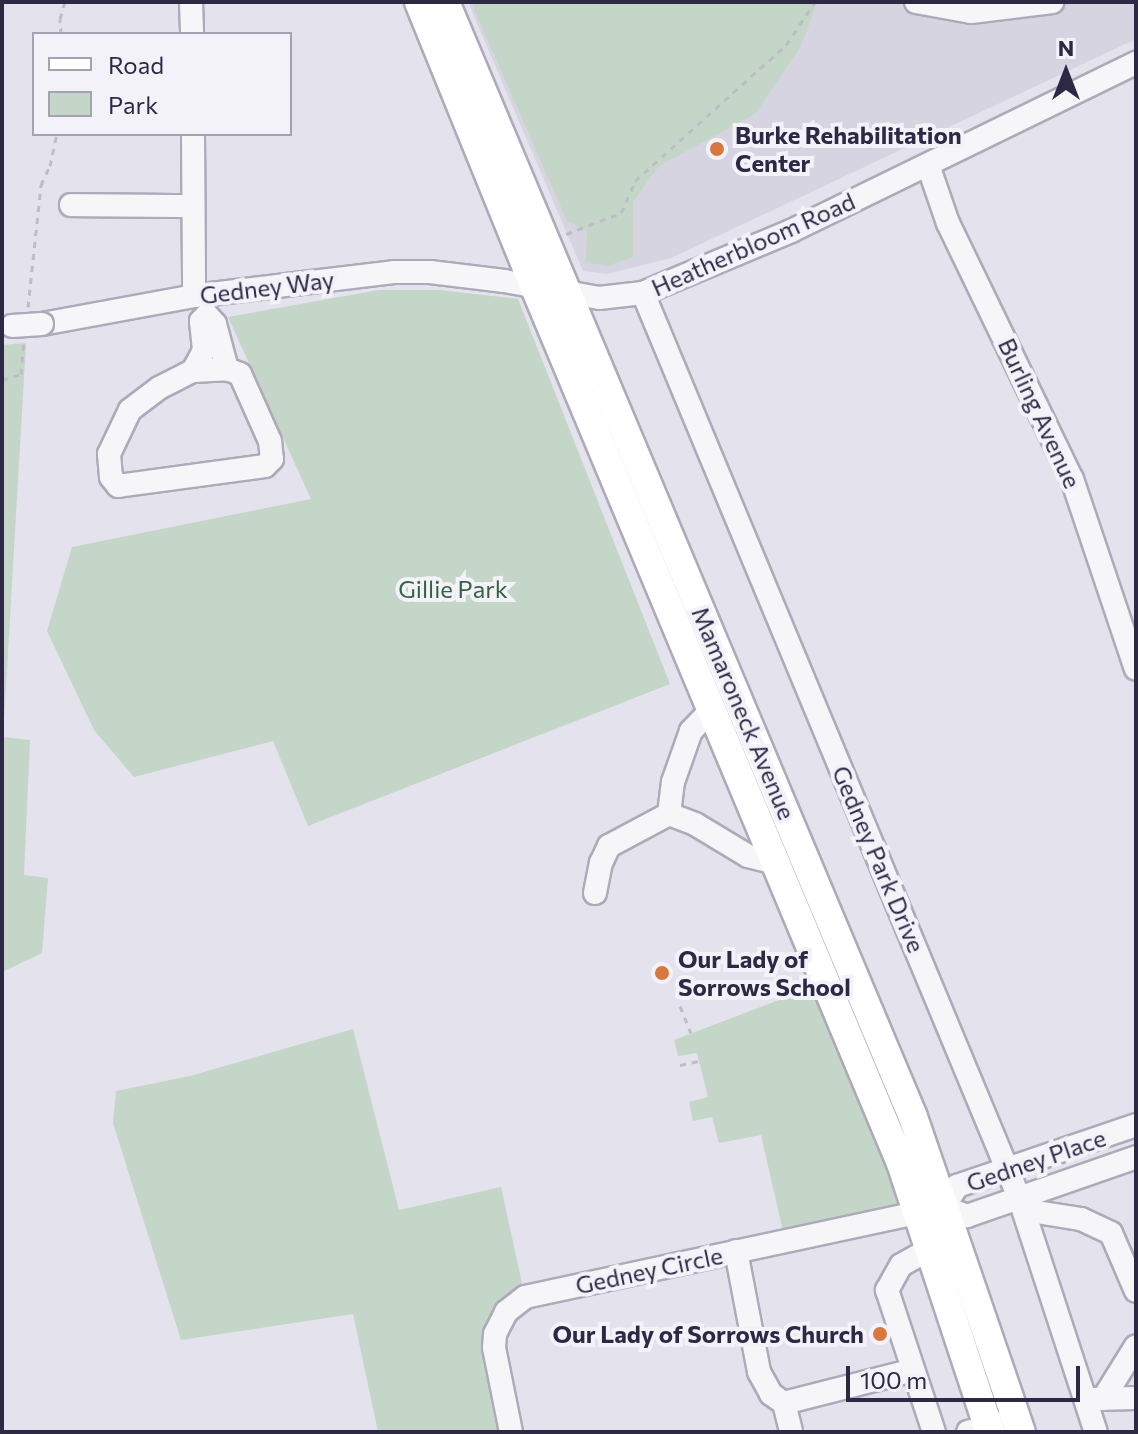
<!DOCTYPE html>
<html>
<head>
<meta charset="utf-8">
<style>
	body { margin:0 }
	#map { position:relative; width:1138px; height:1434px; overflow:hidden; background:#e4e2ec; font-family:Commissioner,sans-serif }
	div>[style] { position:absolute }
	.built>* { inset:0; background:#d6d4e1 }
	.green>* { inset:0; background:#c3d6c8 }
	.path>* { height:3px; margin-top:-1.5px; transform-origin:0; background:repeating-linear-gradient(90deg,#bebdc7 0 6px,transparent 0 12px) }
	.roads { filter:drop-shadow(2px 0 #adaaba) drop-shadow(-2px 0 #adaaba) drop-shadow(0 2px #adaaba) drop-shadow(0 -2px #adaaba) }
	.minor>* { height:22px; margin:-11px; padding:0 11px; transform-origin:11px; border-radius:11px; background:#f6f6f9 }
	.major>* { height:28px; margin:-14px; padding:0 14px; transform-origin:14px; border-radius:14px; background:#fff }
	.bridges { filter:drop-shadow(2px 0 #adaaba) drop-shadow(-2px 0 #adaaba) drop-shadow(0 2px #adaaba) drop-shadow(0 -2px #adaaba) }
	.minor-bridge>* { height:22px; margin:-11px; padding:0 11px; transform-origin:11px; border-radius:11px; background:#f6f6f9 }
	.dots>* { width:22px; height:22px; translate:-50% -50%; box-sizing:border-box; border:4px solid #f3f2f9; border-radius:50% }
	span { translate:-50% -50%; white-space:nowrap; text-align:center; line-height:1.15; -webkit-text-stroke:8px #f3f2f9; paint-order:stroke }
	.poi-label { font-size:24px; color:#2d2945; font-weight:700 }
	.left { translate:0 -50%; text-align:left }
	.right { translate:-100% -50%; text-align:right }
	.street-label { font-size:24px; color:#2d2945 }
	.park-label { font-size:24px; color:#356244 }
	.frame { position:absolute; inset:0; border:4px solid #2d2945; pointer-events:none }
	.legend { position:absolute; left:32px; top:32px; width:260px; height:104px; box-sizing:border-box; background:#f3f2f9; border:2px solid #a4a2b1; margin:0; padding:10px 14px; list-style:none; font-size:24px; color:#2d2945 }
	.legend li { display:flex; align-items:center; gap:16px; height:40px }
	.legend b { width:40px; border:2px solid #a4a2b1 }
	.north { position:absolute; left:1026px; top:32px; width:80px; height:80px; -webkit-text-stroke:6px #f3f2f9; paint-order:stroke; rotate:0deg; font-size:22px; font-weight:700; line-height:32px; text-align:center; color:#2d2945 }
	.north::after { content:''; display:block; margin:auto; width:28px; height:36px; background:#2d2945; clip-path:polygon(50% 0,100% 100%,50% 72%,0 100%) }
	.scale { position:absolute; left:846px; top:1366px; width:234px; height:36px; box-sizing:border-box; border:4px solid #2d2945; border-top:0; padding-left:10px; font-size:24px; line-height:28px; white-space:nowrap; color:#2d2945; -webkit-text-stroke:6px #f3f2f9; paint-order:stroke }
</style>
</head>
<body>
<div id="map">
	<div class="built">
		<div style="clip-path:polygon(468px 2px,1136px 2px,1136px 39px,671px 258px,607px 274px,583px 271px)"></div>
	</div>
	<div class="green">
		<div style="clip-path:polygon(471px 2px,817px 2px,801px 46px,755px 114px,659px 166px,633px 202px,633px 257px,607px 266px,586px 262px,587px 231px,567px 221px)"></div>
		<div style="clip-path:polygon(379px 290px,439px 290px,518px 299px,670px 684px,308px 826px,273px 741px,134px 777px,94px 730px,47px 631px,72px 547px,311px 499px,228px 317px)"></div>
		<div style="clip-path:polygon(26px 343px,3px 737px,30px 740px,24px 875px,48px 878px,42px 953px,2px 972px,2px 345px)"></div>
		<div style="clip-path:polygon(826px 982px,919px 1211px,785px 1240px,761px 1135px,719px 1143px,712px 1117px,693px 1121px,689px 1102px,708px 1097px,697px 1053px,678px 1056px,674px 1040px)"></div>
		<div style="clip-path:polygon(353px 1029px,399px 1210px,501px 1187px,525px 1297px,498px 1324px,511px 1432px,378px 1432px,353px 1314px,181px 1340px,113px 1123px,116px 1091px,190px 1076px)"></div>
	</div>
	<div class="path">
		<div style="left:61px;top:34px;width:15px;rotate:-94deg"></div>
		<div style="left:60px;top:19px;width:18px;rotate:-74deg"></div>
		<div style="left:566px;top:234px;width:59px;rotate:-20.9deg"></div>
		<div style="left:621px;top:213px;width:35px;rotate:-66deg"></div>
		<div style="left:635px;top:181px;width:203px;rotate:-42deg"></div>
		<div style="left:786px;top:45px;width:52px;rotate:-56deg"></div>
		<div style="left:28px;top:307px;width:123px;rotate:-83.9deg"></div>
		<div style="left:41px;top:185px;width:21px;rotate:-65deg"></div>
		<div style="left:50px;top:166px;width:33px;rotate:-78deg"></div>
		<div style="left:2px;top:380px;width:20px;rotate:-18deg"></div>
		<div style="left:21px;top:374px;width:32px;rotate:-85deg"></div>
		<div style="left:680px;top:1006px;width:29px;rotate:68deg"></div>
		<div style="left:680px;top:1065px;width:19px;rotate:-12deg"></div>
	</div>
	<div class="roads">
		<div class="minor">
			<div style="left:191px;top:2px;width:32px;rotate:88deg"></div>
			<div style="left:916px;top:2px;width:56px;rotate:10.3deg"></div>
			<div style="left:971px;top:12px;width:82px;rotate:-7deg"></div>
			<div style="left:193px;top:134px;width:162px;rotate:89.6deg"></div>
			<div style="left:928px;top:165px;width:61px;rotate:71deg"></div>
			<div style="left:948px;top:223px;width:284px;rotate:64.2deg"></div>
			<div style="left:1072px;top:479px;width:200px;rotate:71.4deg"></div>
			<div style="left:71px;top:205px;width:122px;rotate:0.5deg"></div>
			<div style="left:643px;top:293px;width:982px;rotate:67.43deg"></div>
			<div style="left:1020px;top:1200px;width:244px;rotate:71.9deg"></div>
			<div style="left:42px;top:324px;width:155px;rotate:-10.4deg"></div>
			<div style="left:194px;top:296px;width:201px;rotate:-6.8deg"></div>
			<div style="left:394px;top:272px;width:36px"></div>
			<div style="left:430px;top:272px;width:75px;rotate:6.9deg"></div>
			<div style="left:504px;top:281px;width:97px;rotate:10.1deg"></div>
			<div style="left:599px;top:298px;width:44px;rotate:-6.5deg"></div>
			<div style="left:643px;top:293px;width:160px;rotate:-22.7deg"></div>
			<div style="left:791px;top:231px;width:384px;rotate:-26deg"></div>
			<div style="left:227px;top:369px;width:14px;rotate:21deg"></div>
			<div style="left:240px;top:374px;width:73px;rotate:65.9deg"></div>
			<div style="left:270px;top:441px;width:18px;rotate:84deg"></div>
			<div style="left:272px;top:459px;width:10px;rotate:135deg"></div>
			<div style="left:265px;top:466px;width:148px;rotate:172.3deg"></div>
			<div style="left:118px;top:486px;width:11px;rotate:-128deg"></div>
			<div style="left:111px;top:477px;width:23px;rotate:-95deg"></div>
			<div style="left:109px;top:454px;width:49px;rotate:-64.5deg"></div>
			<div style="left:130px;top:410px;width:36px;rotate:-37deg"></div>
			<div style="left:159px;top:388px;width:38px;rotate:-27deg"></div>
			<div style="left:193px;top:371px;width:34px;rotate:-3deg"></div>
			<div style="left:193px;top:371px;width:24px;rotate:-62deg"></div>
			<div style="left:204px;top:350px;width:29px;rotate:-96deg"></div>
			<div style="left:201px;top:321px;width:8px;rotate:-45deg"></div>
			<div style="left:207px;top:315px;width:12px;rotate:48deg"></div>
			<div style="left:215px;top:324px;width:47px;rotate:75.1deg"></div>
			<div style="left:669px;top:814px;width:32px;rotate:-83deg"></div>
			<div style="left:673px;top:782px;width:54px;rotate:-70.6deg"></div>
			<div style="left:691px;top:731px;width:30px;rotate:-46deg"></div>
			<div style="left:595px;top:893px;width:31px;rotate:-79deg"></div>
			<div style="left:601px;top:863px;width:19px;rotate:-65deg"></div>
			<div style="left:609px;top:846px;width:68px;rotate:-28.1deg"></div>
			<div style="left:669px;top:814px;width:28px;rotate:21deg"></div>
			<div style="left:695px;top:824px;width:62px;rotate:31.1deg"></div>
			<div style="left:748px;top:856px;width:29px;rotate:14deg"></div>
			<div style="left:944px;top:1207px;width:25px;rotate:-58deg"></div>
			<div style="left:957px;top:1186px;width:189px;rotate:-18.8deg"></div>
			<div style="left:1024px;top:1210px;width:58px;rotate:9deg"></div>
			<div style="left:1081px;top:1219px;width:33px;rotate:25deg"></div>
			<div style="left:1111px;top:1233px;width:63px;rotate:66.7deg"></div>
			<div style="left:931px;top:1248px;width:34px;rotate:150deg"></div>
			<div style="left:901px;top:1265px;width:29px;rotate:119deg"></div>
			<div style="left:887px;top:1290px;width:150px;rotate:71.7deg"></div>
			<div style="left:736px;top:1251px;width:123px;rotate:79.2deg"></div>
			<div style="left:759px;top:1372px;width:25px;rotate:61deg"></div>
			<div style="left:771px;top:1394px;width:16px;rotate:35deg"></div>
			<div style="left:784px;top:1403px;width:133px;rotate:-14.3deg"></div>
			<div style="left:1093px;top:1399px;width:43px;rotate:-1.3deg"></div>
			<div style="left:1103px;top:1399px;width:62px;rotate:-58.1deg"></div>
			<div style="left:784px;top:1403px;width:30px;rotate:76deg"></div>
			<div style="left:511px;top:1432px;width:86px;rotate:-101.4deg"></div>
			<div style="left:494px;top:1348px;width:14px;rotate:-86deg"></div>
			<div style="left:495px;top:1334px;width:25px;rotate:-63deg"></div>
			<div style="left:506px;top:1312px;width:24px;rotate:-38deg"></div>
			<div style="left:525px;top:1297px;width:429px;rotate:-12.1deg"></div>
			<div style="left:944px;top:1207px;width:25px;rotate:21deg"></div>
			<div style="left:967px;top:1216px;width:179px;rotate:-19.2deg"></div>
			<div style="left:968px;top:1432px;width:51px;rotate:-14.9deg"></div>
		</div>
		<div class="major">
			<div style="left:419px;top:2px;width:305px;rotate:67.9deg"></div>
			<div style="left:534px;top:285px;width:952px;rotate:67.32deg"></div>
			<div style="left:901px;top:1163px;width:283px;rotate:71.7deg"></div>
			<div style="left:445px;top:2px;width:1209px;rotate:67.23deg"></div>
			<div style="left:913px;top:1117px;width:333px;rotate:71.1deg"></div>
		</div>
	</div>
	<div class="bridges">
		<div class="minor-bridge">
			<div style="left:12px;top:326px;width:30px;rotate:-4deg"></div>
		</div>
	</div>
	<div class="dots">
		<div style="left:717px;top:149px;background:#d97740"></div>
		<div style="left:662px;top:973px;background:#d97740"></div>
		<div style="left:880px;top:1334px;background:#d97740"></div>
	</div>
	<div class="poi-label">
		<span class="left" style="left:735px;top:149px">Burke Rehabilitation<br>Center</span>
		<span class="left" style="left:678px;top:973px">Our Lady of<br>Sorrows School</span>
		<span class="right" style="left:864px;top:1334px">Our Lady of Sorrows Church</span>
	</div>
	<div class="street-label">
		<span style="left:753px;top:244px;rotate:-24deg">Heatherbloom Road</span>
		<span style="left:267px;top:287px;rotate:-7deg">Gedney Way</span>
		<span style="left:1040px;top:413px;rotate:65deg">Burling Avenue</span>
		<span style="left:744px;top:713px;rotate:67deg">Mamaroneck Avenue</span>
		<span style="left:879px;top:859px;rotate:67deg">Gedney Park Drive</span>
		<span style="left:1036px;top:1160px;rotate:-19deg">Gedney Place</span>
		<span style="left:649px;top:1270px;rotate:-12deg">Gedney Circle</span>
	</div>
	<div class="park-label">
		<span style="left:453px;top:589px">Gillie Park</span>
	</div>
	<div class="frame"></div>
	<ul class="legend">
	<li><b style="height:10px;background:#fff"></b>Road</li>
	<li><b style="height:22px;background:#c3d6c8"></b>Park</li>
	</ul>
	<div class="north">N</div>
	<div class="scale">100 m</div>
</div>
</body>
</html>
